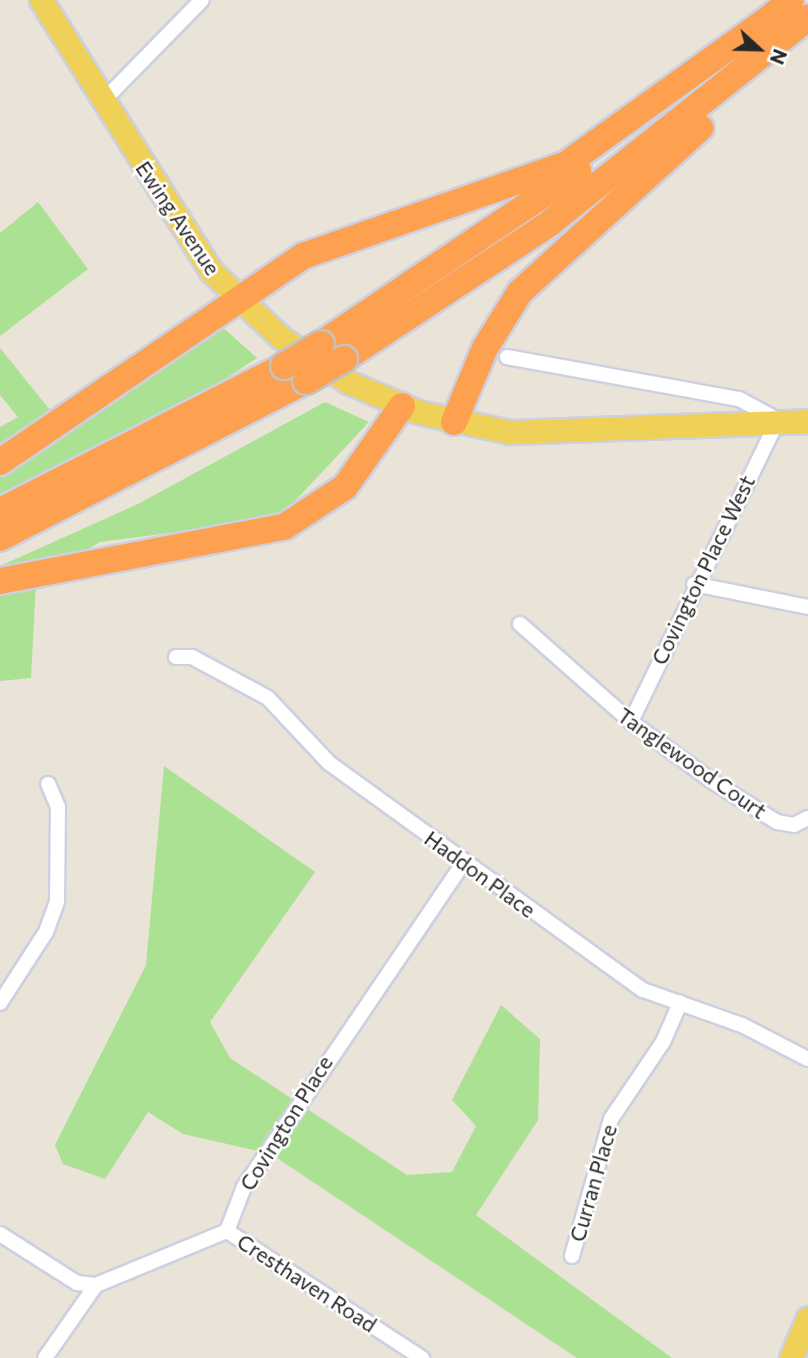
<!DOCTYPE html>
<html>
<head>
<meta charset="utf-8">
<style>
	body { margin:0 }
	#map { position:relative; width:808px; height:1358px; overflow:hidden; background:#eae3d8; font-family:Commissioner,sans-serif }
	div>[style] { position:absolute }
	.green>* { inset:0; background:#abe193 }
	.roads { filter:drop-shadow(2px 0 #cdd0e0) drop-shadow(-2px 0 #cdd0e0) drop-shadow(0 2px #cdd0e0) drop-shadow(0 -2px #cdd0e0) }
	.street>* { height:14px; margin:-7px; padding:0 7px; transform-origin:7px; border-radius:7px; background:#fff }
	.primary>* { height:23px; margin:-11.5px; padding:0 11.5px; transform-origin:11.5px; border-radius:11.5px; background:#efd157 }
	.highway>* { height:26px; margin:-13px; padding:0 13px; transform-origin:13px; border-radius:13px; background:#fda150 }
	.bridges { filter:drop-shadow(2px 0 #c3c3c3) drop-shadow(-2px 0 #c3c3c3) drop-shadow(0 2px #c3c3c3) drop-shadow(0 -2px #c3c3c3) }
	.highway-bridge>* { height:26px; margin:-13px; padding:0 13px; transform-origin:13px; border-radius:13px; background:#fda150 }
	span { translate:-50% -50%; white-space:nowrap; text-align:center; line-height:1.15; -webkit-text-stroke:5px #fff; paint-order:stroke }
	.street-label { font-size:21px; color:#272727 }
	.north { position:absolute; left:724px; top:14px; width:70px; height:70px; -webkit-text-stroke:5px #fff; paint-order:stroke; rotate:112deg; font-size:19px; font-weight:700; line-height:28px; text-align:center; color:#272727 }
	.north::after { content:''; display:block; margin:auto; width:24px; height:32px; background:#272727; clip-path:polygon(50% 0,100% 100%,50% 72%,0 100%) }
</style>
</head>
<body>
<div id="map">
	<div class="green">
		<div style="clip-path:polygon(38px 202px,88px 269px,0 336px,0 233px)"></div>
		<div style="clip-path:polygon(220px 325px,257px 358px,179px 409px,0 499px,0 427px,18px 417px,0 395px,0 348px,62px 425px)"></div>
		<div style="clip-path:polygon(325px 402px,369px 422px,278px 519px,100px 542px,36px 582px,31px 678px,0 681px,0 566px,138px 504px)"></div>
		<div style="clip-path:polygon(164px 766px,315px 872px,210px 1022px,230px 1058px,407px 1175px,452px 1172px,476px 1126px,452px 1100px,501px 1005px,540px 1039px,538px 1120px,476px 1215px,672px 1358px,577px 1358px,271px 1154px,183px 1134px,148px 1112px,105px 1179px,63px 1164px,55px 1145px,146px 965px)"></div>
	</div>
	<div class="roads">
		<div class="street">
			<div style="left:103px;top:101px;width:141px;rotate:-45.6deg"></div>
			<div style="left:507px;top:357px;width:236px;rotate:10.3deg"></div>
			<div style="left:739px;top:399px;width:44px;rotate:28.3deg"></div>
			<div style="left:778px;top:420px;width:336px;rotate:116deg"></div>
			<div style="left:694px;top:584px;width:116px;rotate:11.4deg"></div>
			<div style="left:520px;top:624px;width:148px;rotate:41.4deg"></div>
			<div style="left:631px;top:722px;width:104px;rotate:36deg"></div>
			<div style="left:715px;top:783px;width:73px;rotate:32.2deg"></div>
			<div style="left:777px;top:822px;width:17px;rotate:10deg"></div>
			<div style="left:794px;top:825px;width:16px;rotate:-27deg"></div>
			<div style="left:176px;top:657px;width:16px"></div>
			<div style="left:192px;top:657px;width:86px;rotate:28.3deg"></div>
			<div style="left:268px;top:698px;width:89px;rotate:46.8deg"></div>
			<div style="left:329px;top:763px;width:387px;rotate:35.9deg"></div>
			<div style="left:643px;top:990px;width:105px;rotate:19.5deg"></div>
			<div style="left:742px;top:1025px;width:74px;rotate:27.3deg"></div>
			<div style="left:0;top:1003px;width:85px;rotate:-57.1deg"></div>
			<div style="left:46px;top:932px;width:33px;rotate:-70deg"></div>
			<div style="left:57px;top:901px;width:94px;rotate:-89.4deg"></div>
			<div style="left:58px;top:807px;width:25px;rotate:-113deg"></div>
			<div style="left:227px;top:1231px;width:233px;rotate:33.1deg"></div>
			<div style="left:0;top:1234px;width:91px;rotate:32.5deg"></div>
			<div style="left:77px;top:1283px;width:19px;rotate:6deg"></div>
			<div style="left:572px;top:1256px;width:142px;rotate:-74.1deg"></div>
			<div style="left:611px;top:1119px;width:93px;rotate:-56deg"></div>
			<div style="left:663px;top:1042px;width:43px;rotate:-66.4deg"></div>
			<div style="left:45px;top:1358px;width:89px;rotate:-55.1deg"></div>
			<div style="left:96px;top:1285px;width:142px;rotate:-22.4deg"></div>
			<div style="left:227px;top:1231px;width:47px;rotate:-68.9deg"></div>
			<div style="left:244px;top:1187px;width:391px;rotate:-55.9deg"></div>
		</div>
		<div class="primary">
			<div style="left:41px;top:0;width:320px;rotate:57.9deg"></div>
			<div style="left:211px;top:271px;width:95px;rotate:43.7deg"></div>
			<div style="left:280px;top:337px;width:82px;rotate:33.5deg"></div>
			<div style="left:348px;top:382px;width:76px;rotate:23.2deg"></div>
			<div style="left:418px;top:412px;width:94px;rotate:12.3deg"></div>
			<div style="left:510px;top:432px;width:298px;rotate:-2.1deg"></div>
			<div style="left:791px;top:1358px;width:43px;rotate:-67deg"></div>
		</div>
		<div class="highway">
			<div style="left:756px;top:29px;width:45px;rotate:-39.6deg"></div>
			<div style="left:321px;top:344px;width:310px;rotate:-33.9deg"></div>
			<div style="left:344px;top:359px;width:247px;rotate:-33.4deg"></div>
			<div style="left:550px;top:223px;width:330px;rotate:-38.5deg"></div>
			<div style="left:454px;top:422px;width:80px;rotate:-67.3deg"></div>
			<div style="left:485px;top:348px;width:66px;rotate:-58deg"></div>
			<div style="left:520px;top:292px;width:244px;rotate:-42.3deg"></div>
			<div style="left:0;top:462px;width:366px;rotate:-34.2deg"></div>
			<div style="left:303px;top:256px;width:277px;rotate:-19.2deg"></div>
			<div style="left:565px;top:165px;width:250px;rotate:-35.7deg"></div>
			<div style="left:0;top:511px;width:319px;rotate:-27deg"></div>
			<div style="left:0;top:538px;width:344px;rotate:-27.2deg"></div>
			<div style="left:0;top:581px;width:289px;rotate:-10.8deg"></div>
			<div style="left:284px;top:527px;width:73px;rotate:-33.3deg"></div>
			<div style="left:345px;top:487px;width:99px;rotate:-54.9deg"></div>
		</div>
	</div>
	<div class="bridges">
		<div class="highway-bridge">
			<div style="left:284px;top:366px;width:43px;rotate:-30.7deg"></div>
			<div style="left:306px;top:381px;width:44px;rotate:-30.1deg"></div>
		</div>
	</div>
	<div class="street-label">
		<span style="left:178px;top:218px;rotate:56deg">Ewing Avenue</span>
		<span style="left:703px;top:570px;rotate:-64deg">Covington Place West</span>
		<span style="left:692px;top:763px;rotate:35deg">Tanglewood Court</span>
		<span style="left:480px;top:874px;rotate:36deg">Haddon Place</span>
		<span style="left:286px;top:1123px;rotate:-58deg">Covington Place</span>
		<span style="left:593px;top:1183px;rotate:-74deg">Curran Place</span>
		<span style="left:307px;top:1283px;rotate:33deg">Cresthaven Road</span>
	</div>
	<div class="north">N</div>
</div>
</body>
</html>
